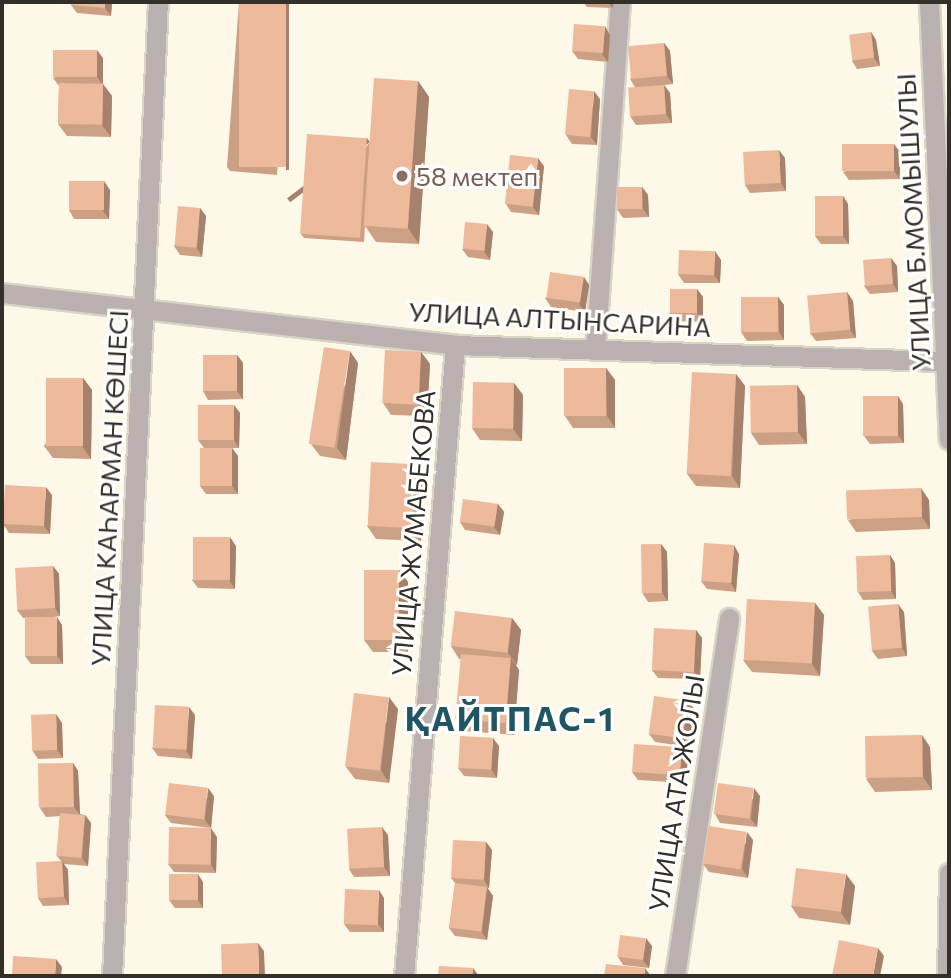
<!DOCTYPE html>
<html>
<head>
<meta charset="utf-8">
<style>
	body { margin:0 }
	#map { position:relative; width:951px; height:978px; overflow:hidden; background:#fef8e8; font-family:Commissioner,sans-serif }
	div>[style] { position:absolute }
	.roads { filter:drop-shadow(2px 0 #d9d4c6) drop-shadow(-2px 0 #d9d4c6) drop-shadow(0 2px #d9d4c6) drop-shadow(0 -2px #d9d4c6) }
	.minor>* { height:19px; margin:-9.5px; padding:0 9.5px; transform-origin:9.5px; border-radius:9.5px; background:#bbb1b0 }
	.wall>* { inset:0; background:#cca085 }
	.shaded-wall>* { inset:0; background:#a6826c; transform-origin:0 0 }
	.building>* { inset:0; background:#edba9b; transform-origin:0 0 }
	.dots>* { width:19px; height:19px; translate:-50% -50%; box-sizing:border-box; border:4px solid #fff; border-radius:50% }
	span { translate:-50% -50%; white-space:nowrap; text-align:center; line-height:1.15; -webkit-text-stroke:6px #fff; paint-order:stroke }
	.education-label { font-size:26px; color:#785e54 }
	.left { translate:0 -50%; text-align:left }
	.street-label { font-size:26px; color:#333029 }
	.district-label { font-size:33px; color:#205563; font-weight:700; letter-spacing:2px }
	.frame { position:absolute; inset:0; border:4px solid #333029; pointer-events:none }
</style>
</head>
<body>
<div id="map">
	<div class="roads">
		<div class="minor">
			<div style="left:929px;top:2px;width:438px;rotate:87.4deg"></div>
			<div style="left:2px;top:293px;width:456px;rotate:6.5deg"></div>
			<div style="left:455px;top:345px;width:494px;rotate:1.9deg"></div>
			<div style="left:595px;top:350px;width:349px;rotate:-85.9deg"></div>
			<div style="left:112px;top:976px;width:975px;rotate:-87.3deg"></div>
			<div style="left:404px;top:976px;width:633px;rotate:-85.38deg"></div>
			<div style="left:675px;top:976px;width:362px;rotate:-81.4deg"></div>
			<div style="left:947px;top:976px;width:103px;rotate:-88.9deg"></div>
		</div>
	</div>
	<div class="wall">
		<div style="clip-path:polygon(112px 2px,111px 16px,77px 13px,71px 5px)"></div>
		<div style="clip-path:polygon(239px 2px,289px 2px,277px 175px,230px 171px,227px 167px)"></div>
		<div style="clip-path:polygon(583px 2px,613px 2px,613px 8px,587px 7px)"></div>
		<div style="clip-path:polygon(871px 32px,876px 40px,880px 66px,857px 69px,852px 61px)"></div>
		<div style="clip-path:polygon(610px 35px,608px 62px,578px 59px,572px 51px)"></div>
		<div style="clip-path:polygon(664px 43px,670px 51px,673px 84px,664px 85px,670px 93px,672px 123px,636px 125px,630px 116px,635px 87px,630px 79px)"></div>
		<div style="clip-path:polygon(103px 58px,103px 84px,112px 96px,111px 137px,67px 136px,58px 124px,59px 86px,53px 78px)"></div>
		<div style="clip-path:polygon(418px 81px,429px 97px,419px 244px,376px 242px,365px 226px,364px 242px,304px 238px,301px 234px,370px 142px)"></div>
		<div style="clip-path:polygon(600px 99px,597px 145px,572px 144px,566px 135px)"></div>
		<div style="clip-path:polygon(900px 152px,900px 179px,849px 180px,843px 172px)"></div>
		<div style="clip-path:polygon(785px 158px,786px 191px,750px 193px,745px 185px)"></div>
		<div style="clip-path:polygon(544px 166px,539px 215px,511px 212px,506px 204px)"></div>
		<div style="clip-path:polygon(642px 187px,648px 195px,649px 217px,623px 218px,617px 209px)"></div>
		<div style="clip-path:polygon(110px 190px,109px 219px,74px 219px,69px 210px)"></div>
		<div style="clip-path:polygon(843px 196px,848px 204px,849px 244px,821px 244px,815px 236px)"></div>
		<div style="clip-path:polygon(200px 208px,206px 216px,202px 257px,180px 255px,174px 246px)"></div>
		<div style="clip-path:polygon(493px 232px,490px 260px,468px 257px,462px 249px)"></div>
		<div style="clip-path:polygon(891px 258px,897px 266px,898px 292px,870px 294px,864px 286px)"></div>
		<div style="clip-path:polygon(721px 260px,720px 283px,684px 283px,678px 274px)"></div>
		<div style="clip-path:polygon(584px 277px,589px 285px,585px 312px,551px 307px,545px 298px)"></div>
		<div style="clip-path:polygon(697px 289px,703px 297px,703px 322px,675px 321px,669px 313px)"></div>
		<div style="clip-path:polygon(847px 292px,853px 301px,856px 338px,816px 341px,810px 333px)"></div>
		<div style="clip-path:polygon(778px 297px,784px 305px,784px 340px,747px 341px,741px 332px)"></div>
		<div style="clip-path:polygon(421px 352px,430px 364px,427px 416px,391px 415px,383px 403px)"></div>
		<div style="clip-path:polygon(237px 355px,243px 363px,243px 399px,208px 400px,203px 391px)"></div>
		<div style="clip-path:polygon(358px 363px,346px 460px,320px 456px,311px 444px)"></div>
		<div style="clip-path:polygon(606px 368px,615px 380px,615px 428px,573px 428px,565px 416px)"></div>
		<div style="clip-path:polygon(736px 374px,745px 386px,740px 488px,696px 486px,687px 474px)"></div>
		<div style="clip-path:polygon(83px 378px,92px 390px,91px 459px,53px 458px,44px 446px)"></div>
		<div style="clip-path:polygon(514px 383px,523px 395px,522px 441px,480px 440px,472px 428px)"></div>
		<div style="clip-path:polygon(797px 385px,805px 397px,807px 444px,759px 445px,751px 433px)"></div>
		<div style="clip-path:polygon(903px 404px,904px 443px,870px 444px,864px 436px)"></div>
		<div style="clip-path:polygon(234px 405px,240px 413px,239px 448px,232px 448px,238px 456px,238px 494px,206px 494px,200px 486px,204px 448px,198px 440px)"></div>
		<div style="clip-path:polygon(424px 476px,421px 541px,376px 539px,367px 526px)"></div>
		<div style="clip-path:polygon(52px 495px,50px 534px,9px 533px,3px 524px)"></div>
		<div style="clip-path:polygon(929px 500px,930px 529px,856px 532px,848px 520px)"></div>
		<div style="clip-path:polygon(498px 504px,504px 512px,500px 535px,465px 530px,460px 522px)"></div>
		<div style="clip-path:polygon(661px 544px,667px 552px,668px 601px,648px 602px,643px 594px)"></div>
		<div style="clip-path:polygon(236px 546px,235px 589px,198px 588px,192px 580px)"></div>
		<div style="clip-path:polygon(739px 554px,736px 592px,707px 589px,701px 581px)"></div>
		<div style="clip-path:polygon(890px 555px,895px 563px,896px 599px,863px 600px,858px 592px)"></div>
		<div style="clip-path:polygon(53px 566px,59px 574px,60px 616px,54px 617px,62px 625px,63px 664px,31px 664px,25px 656px,25px 618px,23px 618px,17px 610px)"></div>
		<div style="clip-path:polygon(399px 570px,408px 582px,408px 652px,373px 652px,364px 640px)"></div>
		<div style="clip-path:polygon(815px 603px,824px 615px,820px 676px,752px 672px,743px 660px)"></div>
		<div style="clip-path:polygon(904px 612px,907px 656px,878px 659px,872px 651px)"></div>
		<div style="clip-path:polygon(512px 618px,521px 630px,517px 665px,516px 665px,519px 670px,514px 735px,465px 731px,457px 719px,461px 659px,459px 659px,451px 646px)"></div>
		<div style="clip-path:polygon(696px 630px,702px 638px,700px 679px,658px 678px,652px 670px)"></div>
		<div style="clip-path:polygon(688px 701px,694px 709px,689px 747px,655px 742px,649px 734px)"></div>
		<div style="clip-path:polygon(398px 709px,389px 783px,355px 779px,346px 767px)"></div>
		<div style="clip-path:polygon(195px 715px,192px 759px,158px 756px,152px 748px)"></div>
		<div style="clip-path:polygon(62px 723px,63px 758px,38px 759px,32px 750px)"></div>
		<div style="clip-path:polygon(499px 746px,497px 778px,464px 776px,458px 768px)"></div>
		<div style="clip-path:polygon(930px 747px,932px 790px,875px 792px,866px 779px)"></div>
		<div style="clip-path:polygon(688px 755px,686px 783px,638px 780px,632px 772px)"></div>
		<div style="clip-path:polygon(73px 763px,78px 771px,80px 814px,85px 815px,91px 823px,88px 866px,64px 864px,68px 870px,69px 905px,43px 906px,38px 898px,61px 861px,57px 856px,60px 816px,46px 817px,40px 808px)"></div>
		<div style="clip-path:polygon(214px 796px,211px 828px,171px 823px,165px 815px)"></div>
		<div style="clip-path:polygon(760px 796px,757px 827px,720px 823px,715px 814px)"></div>
		<div style="clip-path:polygon(388px 835px,390px 876px,354px 877px,349px 869px)"></div>
		<div style="clip-path:polygon(217px 837px,216px 873px,174px 872px,168px 864px)"></div>
		<div style="clip-path:polygon(753px 840px,748px 878px,709px 872px,703px 864px)"></div>
		<div style="clip-path:polygon(486px 842px,492px 850px,489px 888px,487px 888px,493px 896px,487px 940px,455px 936px,449px 928px,455px 883px,451px 878px)"></div>
		<div style="clip-path:polygon(203px 882px,203px 908px,175px 908px,169px 900px)"></div>
		<div style="clip-path:polygon(855px 886px,850px 925px,799px 918px,791px 906px)"></div>
		<div style="clip-path:polygon(384px 898px,384px 932px,350px 932px,344px 924px)"></div>
		<div style="clip-path:polygon(652px 946px,649px 968px,623px 965px,618px 957px)"></div>
	</div>
	<div class="shaded-wall">
		<div style="clip-path:polygon(105px 2px,112px 2px,111px 16px,105px 8px)"></div>
		<div style="left:286px;top:2px;width:3px;height:168px"></div>
		<div style="clip-path:polygon(608px 2px,613px 2px,613px 8px)"></div>
		<div style="clip-path:polygon(605px 26px,610px 35px,608px 62px,602px 54px)"></div>
		<div style="clip-path:polygon(871px 32px,876px 40px,880px 66px,874px 58px)"></div>
		<div style="clip-path:polygon(664px 43px,670px 51px,673px 84px,667px 76px)"></div>
		<div style="clip-path:polygon(97px 50px,103px 58px,103px 85px,97px 77px)"></div>
		<div style="clip-path:polygon(418px 81px,429px 97px,419px 244px,408px 228px)"></div>
		<div style="clip-path:polygon(103px 84px,112px 96px,111px 137px,102px 125px)"></div>
		<div style="clip-path:polygon(664px 85px,670px 93px,672px 123px,666px 114px)"></div>
		<div style="clip-path:polygon(594px 91px,600px 99px,597px 145px,591px 137px)"></div>
		<div style="left:367px;top:138px;width:5px;height:100px;rotate:53deg"></div>
		<div style="clip-path:polygon(894px 144px,900px 152px,900px 179px,894px 171px)"></div>
		<div style="clip-path:polygon(779px 150px,785px 158px,786px 191px,781px 183px)"></div>
		<div style="clip-path:polygon(538px 158px,544px 166px,539px 215px,533px 207px)"></div>
		<div style="clip-path:polygon(104px 181px,110px 190px,109px 219px,103px 211px)"></div>
		<div style="clip-path:polygon(642px 187px,648px 195px,649px 217px,643px 209px)"></div>
		<div style="clip-path:polygon(843px 196px,848px 204px,849px 244px,843px 236px)"></div>
		<div style="clip-path:polygon(200px 208px,206px 216px,202px 257px,197px 248px)"></div>
		<div style="clip-path:polygon(487px 224px,493px 232px,490px 260px,484px 251px)"></div>
		<div style="clip-path:polygon(715px 251px,721px 260px,720px 283px,714px 275px)"></div>
		<div style="clip-path:polygon(891px 258px,897px 266px,898px 292px,893px 284px)"></div>
		<div style="clip-path:polygon(584px 277px,589px 285px,585px 312px,579px 304px)"></div>
		<div style="clip-path:polygon(697px 289px,703px 297px,703px 322px,697px 313px)"></div>
		<div style="clip-path:polygon(847px 292px,853px 301px,856px 338px,850px 330px)"></div>
		<div style="clip-path:polygon(778px 297px,784px 305px,784px 340px,779px 332px)"></div>
		<div style="clip-path:polygon(350px 351px,358px 363px,346px 460px,337px 448px)"></div>
		<div style="clip-path:polygon(421px 352px,430px 364px,427px 416px,419px 404px)"></div>
		<div style="clip-path:polygon(237px 355px,243px 363px,243px 399px,237px 391px)"></div>
		<div style="clip-path:polygon(606px 368px,615px 380px,615px 428px,607px 416px)"></div>
		<div style="clip-path:polygon(736px 374px,745px 386px,740px 488px,732px 476px)"></div>
		<div style="clip-path:polygon(83px 378px,92px 390px,91px 459px,82px 446px)"></div>
		<div style="clip-path:polygon(514px 383px,523px 395px,522px 441px,513px 429px)"></div>
		<div style="clip-path:polygon(797px 385px,805px 397px,807px 444px,798px 432px)"></div>
		<div style="clip-path:polygon(898px 396px,903px 404px,904px 443px,898px 435px)"></div>
		<div style="clip-path:polygon(234px 405px,240px 413px,239px 448px,234px 440px)"></div>
		<div style="clip-path:polygon(232px 448px,238px 456px,238px 494px,232px 486px)"></div>
		<div style="clip-path:polygon(416px 464px,424px 476px,421px 541px,413px 529px)"></div>
		<div style="clip-path:polygon(46px 487px,52px 495px,50px 534px,44px 526px)"></div>
		<div style="clip-path:polygon(921px 488px,929px 500px,930px 529px,922px 517px)"></div>
		<div style="clip-path:polygon(498px 504px,504px 512px,500px 535px,494px 527px)"></div>
		<div style="clip-path:polygon(230px 537px,236px 546px,235px 589px,229px 580px)"></div>
		<div style="clip-path:polygon(661px 544px,667px 552px,668px 601px,662px 593px)"></div>
		<div style="clip-path:polygon(734px 545px,739px 554px,736px 592px,731px 583px)"></div>
		<div style="clip-path:polygon(890px 555px,895px 563px,896px 599px,891px 591px)"></div>
		<div style="clip-path:polygon(53px 566px,59px 574px,60px 616px,55px 608px)"></div>
		<div style="clip-path:polygon(399px 570px,408px 582px,408px 652px,399px 640px)"></div>
		<div style="clip-path:polygon(815px 603px,824px 615px,820px 676px,812px 664px)"></div>
		<div style="clip-path:polygon(898px 604px,904px 612px,907px 656px,902px 648px)"></div>
		<div style="clip-path:polygon(57px 617px,62px 625px,63px 664px,57px 656px)"></div>
		<div style="clip-path:polygon(512px 618px,521px 630px,517px 665px,508px 653px)"></div>
		<div style="clip-path:polygon(696px 630px,702px 638px,700px 679px,694px 671px)"></div>
		<div style="clip-path:polygon(511px 658px,519px 670px,514px 735px,506px 723px)"></div>
		<div style="clip-path:polygon(389px 697px,398px 709px,389px 783px,381px 770px)"></div>
		<div style="clip-path:polygon(688px 701px,694px 709px,689px 747px,683px 739px)"></div>
		<div style="clip-path:polygon(189px 707px,195px 715px,192px 759px,186px 751px)"></div>
		<div style="clip-path:polygon(56px 714px,62px 723px,63px 758px,57px 750px)"></div>
		<div style="clip-path:polygon(922px 735px,930px 747px,932px 790px,923px 777px)"></div>
		<div style="clip-path:polygon(493px 738px,499px 746px,497px 778px,491px 769px)"></div>
		<div style="clip-path:polygon(682px 747px,688px 755px,686px 783px,680px 775px)"></div>
		<div style="clip-path:polygon(73px 763px,78px 771px,80px 815px,74px 807px)"></div>
		<div style="clip-path:polygon(208px 788px,214px 796px,211px 828px,205px 820px)"></div>
		<div style="clip-path:polygon(754px 788px,760px 796px,757px 827px,751px 819px)"></div>
		<div style="clip-path:polygon(85px 815px,91px 823px,88px 866px,82px 858px)"></div>
		<div style="clip-path:polygon(382px 827px,388px 835px,390px 876px,384px 867px)"></div>
		<div style="clip-path:polygon(211px 828px,217px 837px,216px 873px,211px 865px)"></div>
		<div style="clip-path:polygon(747px 832px,753px 840px,748px 878px,742px 869px)"></div>
		<div style="clip-path:polygon(486px 842px,492px 850px,489px 888px,484px 880px)"></div>
		<div style="clip-path:polygon(62px 861px,68px 870px,69px 905px,64px 897px)"></div>
		<div style="clip-path:polygon(198px 874px,203px 882px,203px 908px,198px 900px)"></div>
		<div style="clip-path:polygon(846px 874px,855px 886px,850px 925px,841px 913px)"></div>
		<div style="clip-path:polygon(487px 887px,493px 896px,487px 940px,482px 932px)"></div>
		<div style="clip-path:polygon(379px 890px,384px 898px,384px 932px,378px 924px)"></div>
		<div style="clip-path:polygon(646px 938px,652px 946px,649px 968px,643px 960px)"></div>
		<div style="clip-path:polygon(258px 943px,264px 951px,265px 976px,259px 976px)"></div>
		<div style="clip-path:polygon(878px 948px,884px 956px,880px 976px,873px 976px)"></div>
		<div style="clip-path:polygon(56px 959px,62px 967px,61px 976px,55px 976px)"></div>
		<div style="clip-path:polygon(473px 968px,479px 976px,472px 976px)"></div>
		<div style="clip-path:polygon(645px 968px,651px 976px,644px 976px)"></div>
	</div>
	<div class="building">
		<div style="clip-path:polygon(71px 2px,105px 2px,105px 8px,71px 5px)"></div>
		<div style="left:239px;top:2px;width:47px;height:165px"></div>
		<div style="left:574px;top:24px;width:31px;height:27px;rotate:4deg"></div>
		<div style="left:871px;top:32px;width:26px;height:22px;rotate:83deg"></div>
		<div style="left:664px;top:43px;width:33px;height:36px;rotate:85deg"></div>
		<div style="left:97px;top:50px;width:27px;height:44px;rotate:90deg"></div>
		<div style="left:374px;top:78px;width:44px;height:148px;rotate:4deg"></div>
		<div style="left:59px;top:83px;width:44px;height:41px;rotate:1deg"></div>
		<div style="left:664px;top:85px;width:29px;height:36px;rotate:86deg"></div>
		<div style="left:569px;top:89px;width:25px;height:46px;rotate:5deg"></div>
		<div style="left:307px;top:134px;width:60px;height:100px;rotate:4deg"></div>
		<div style="left:894px;top:144px;width:27px;height:52px;rotate:90deg"></div>
		<div style="left:779px;top:150px;width:33px;height:36px;rotate:87deg"></div>
		<div style="left:510px;top:155px;width:28px;height:49px;rotate:6deg"></div>
		<div style="left:69px;top:181px;width:35px;height:29px"></div>
		<div style="left:617px;top:187px;width:25px;height:22px"></div>
		<div style="left:815px;top:196px;width:28px;height:40px"></div>
		<div style="left:178px;top:206px;width:22px;height:40px;rotate:5deg"></div>
		<div style="left:465px;top:222px;width:22px;height:27px;rotate:5deg"></div>
		<div style="left:679px;top:250px;width:36px;height:24px;rotate:2deg"></div>
		<div style="left:891px;top:258px;width:26px;height:28px;rotate:86deg"></div>
		<div style="left:550px;top:272px;width:34px;height:26px;rotate:8deg"></div>
		<div style="left:670px;top:289px;width:27px;height:24px"></div>
		<div style="left:847px;top:292px;width:38px;height:40px;rotate:85deg"></div>
		<div style="left:741px;top:297px;width:37px;height:35px"></div>
		<div style="left:324px;top:347px;width:26px;height:98px;rotate:9deg"></div>
		<div style="left:385px;top:350px;width:36px;height:53px;rotate:3deg"></div>
		<div style="left:203px;top:355px;width:34px;height:36px"></div>
		<div style="left:564px;top:368px;width:42px;height:48px"></div>
		<div style="left:692px;top:372px;width:44px;height:102px;rotate:3deg"></div>
		<div style="left:46px;top:378px;width:37px;height:68px"></div>
		<div style="left:473px;top:382px;width:41px;height:46px;rotate:1deg"></div>
		<div style="left:797px;top:385px;width:47px;height:47px;rotate:89deg"></div>
		<div style="left:863px;top:396px;width:35px;height:40px"></div>
		<div style="left:198px;top:405px;width:36px;height:35px"></div>
		<div style="left:200px;top:448px;width:32px;height:38px"></div>
		<div style="left:371px;top:462px;width:45px;height:64px;rotate:3deg"></div>
		<div style="left:5px;top:485px;width:41px;height:39px;rotate:3deg"></div>
		<div style="left:921px;top:488px;width:29px;height:75px;rotate:88deg"></div>
		<div style="left:463px;top:499px;width:35px;height:23px;rotate:8deg"></div>
		<div style="left:193px;top:537px;width:37px;height:43px"></div>
		<div style="left:704px;top:543px;width:30px;height:38px;rotate:4deg"></div>
		<div style="left:661px;top:544px;width:49px;height:20px;rotate:89deg"></div>
		<div style="left:890px;top:555px;width:36px;height:34px;rotate:88deg"></div>
		<div style="left:53px;top:566px;width:42px;height:38px;rotate:87deg"></div>
		<div style="left:364px;top:570px;width:35px;height:70px"></div>
		<div style="left:747px;top:599px;width:68px;height:61px;rotate:3deg"></div>
		<div style="left:898px;top:604px;width:44px;height:30px;rotate:85deg"></div>
		<div style="left:455px;top:611px;width:57px;height:35px;rotate:7deg"></div>
		<div style="left:25px;top:617px;width:32px;height:39px"></div>
		<div style="left:654px;top:628px;width:42px;height:42px;rotate:3deg"></div>
		<div style="left:461px;top:654px;width:50px;height:65px;rotate:5deg"></div>
		<div style="left:354px;top:693px;width:35px;height:74px;rotate:7deg"></div>
		<div style="left:654px;top:696px;width:34px;height:38px;rotate:8deg"></div>
		<div style="left:155px;top:705px;width:34px;height:43px;rotate:3deg"></div>
		<div style="left:56px;top:714px;width:36px;height:25px;rotate:88deg"></div>
		<div style="left:922px;top:735px;width:42px;height:57px;rotate:89deg"></div>
		<div style="left:460px;top:736px;width:33px;height:32px;rotate:3deg"></div>
		<div style="left:634px;top:744px;width:48px;height:28px;rotate:4deg"></div>
		<div style="left:73px;top:763px;width:44px;height:35px;rotate:89deg"></div>
		<div style="left:169px;top:783px;width:39px;height:32px;rotate:7deg"></div>
		<div style="left:718px;top:783px;width:36px;height:31px;rotate:8deg"></div>
		<div style="left:60px;top:813px;width:25px;height:43px;rotate:5deg"></div>
		<div style="left:709px;top:826px;width:38px;height:38px;rotate:9deg"></div>
		<div style="left:169px;top:827px;width:42px;height:37px;rotate:1deg"></div>
		<div style="left:382px;top:827px;width:40px;height:35px;rotate:87deg"></div>
		<div style="left:453px;top:840px;width:33px;height:38px;rotate:3deg"></div>
		<div style="left:62px;top:861px;width:36px;height:26px;rotate:87deg"></div>
		<div style="left:796px;top:868px;width:50px;height:38px;rotate:7deg"></div>
		<div style="left:169px;top:874px;width:29px;height:26px"></div>
		<div style="left:455px;top:883px;width:32px;height:45px;rotate:7deg"></div>
		<div style="left:345px;top:889px;width:34px;height:35px;rotate:2deg"></div>
		<div style="left:620px;top:935px;width:26px;height:22px;rotate:7deg"></div>
		<div style="clip-path:polygon(839px 940px,878px 948px,873px 976px,832px 976px)"></div>
		<div style="left:258px;top:943px;width:33px;height:37px;rotate:88deg"></div>
		<div style="clip-path:polygon(13px 956px,56px 959px,55px 976px,12px 976px)"></div>
		<div style="clip-path:polygon(606px 964px,645px 968px,644px 976px,604px 976px)"></div>
		<div style="clip-path:polygon(439px 966px,473px 968px,472px 976px,438px 976px)"></div>
	</div>
	<div class="dots">
		<div style="left:402px;top:176px;background:#8d6e63"></div>
	</div>
	<div class="education-label">
		<span class="left" style="left:416px;top:176px">58 мектеп</span>
	</div>
	<div class="street-label">
		<span style="left:913px;top:222px;rotate:-93deg">УЛИЦА Б.МОМЫШУЛЫ</span>
		<span style="left:560px;top:319px;rotate:3deg">УЛИЦА АЛТЫНСАРИНА</span>
		<span style="left:109px;top:488px;rotate:-87deg">УЛИЦА КАҺАРМАН КӨШЕСІ</span>
		<span style="left:413px;top:533px;rotate:-85deg">УЛИЦА ЖУМАБЕКОВА</span>
		<span style="left:676px;top:793px;rotate:-81deg">УЛИЦА АТА ЖОЛЫ</span>
	</div>
	<div class="district-label">
		<span style="left:510px;top:718px">ҚАЙТПАС-1</span>
	</div>
	<div class="frame"></div>
</div>
</body>
</html>
